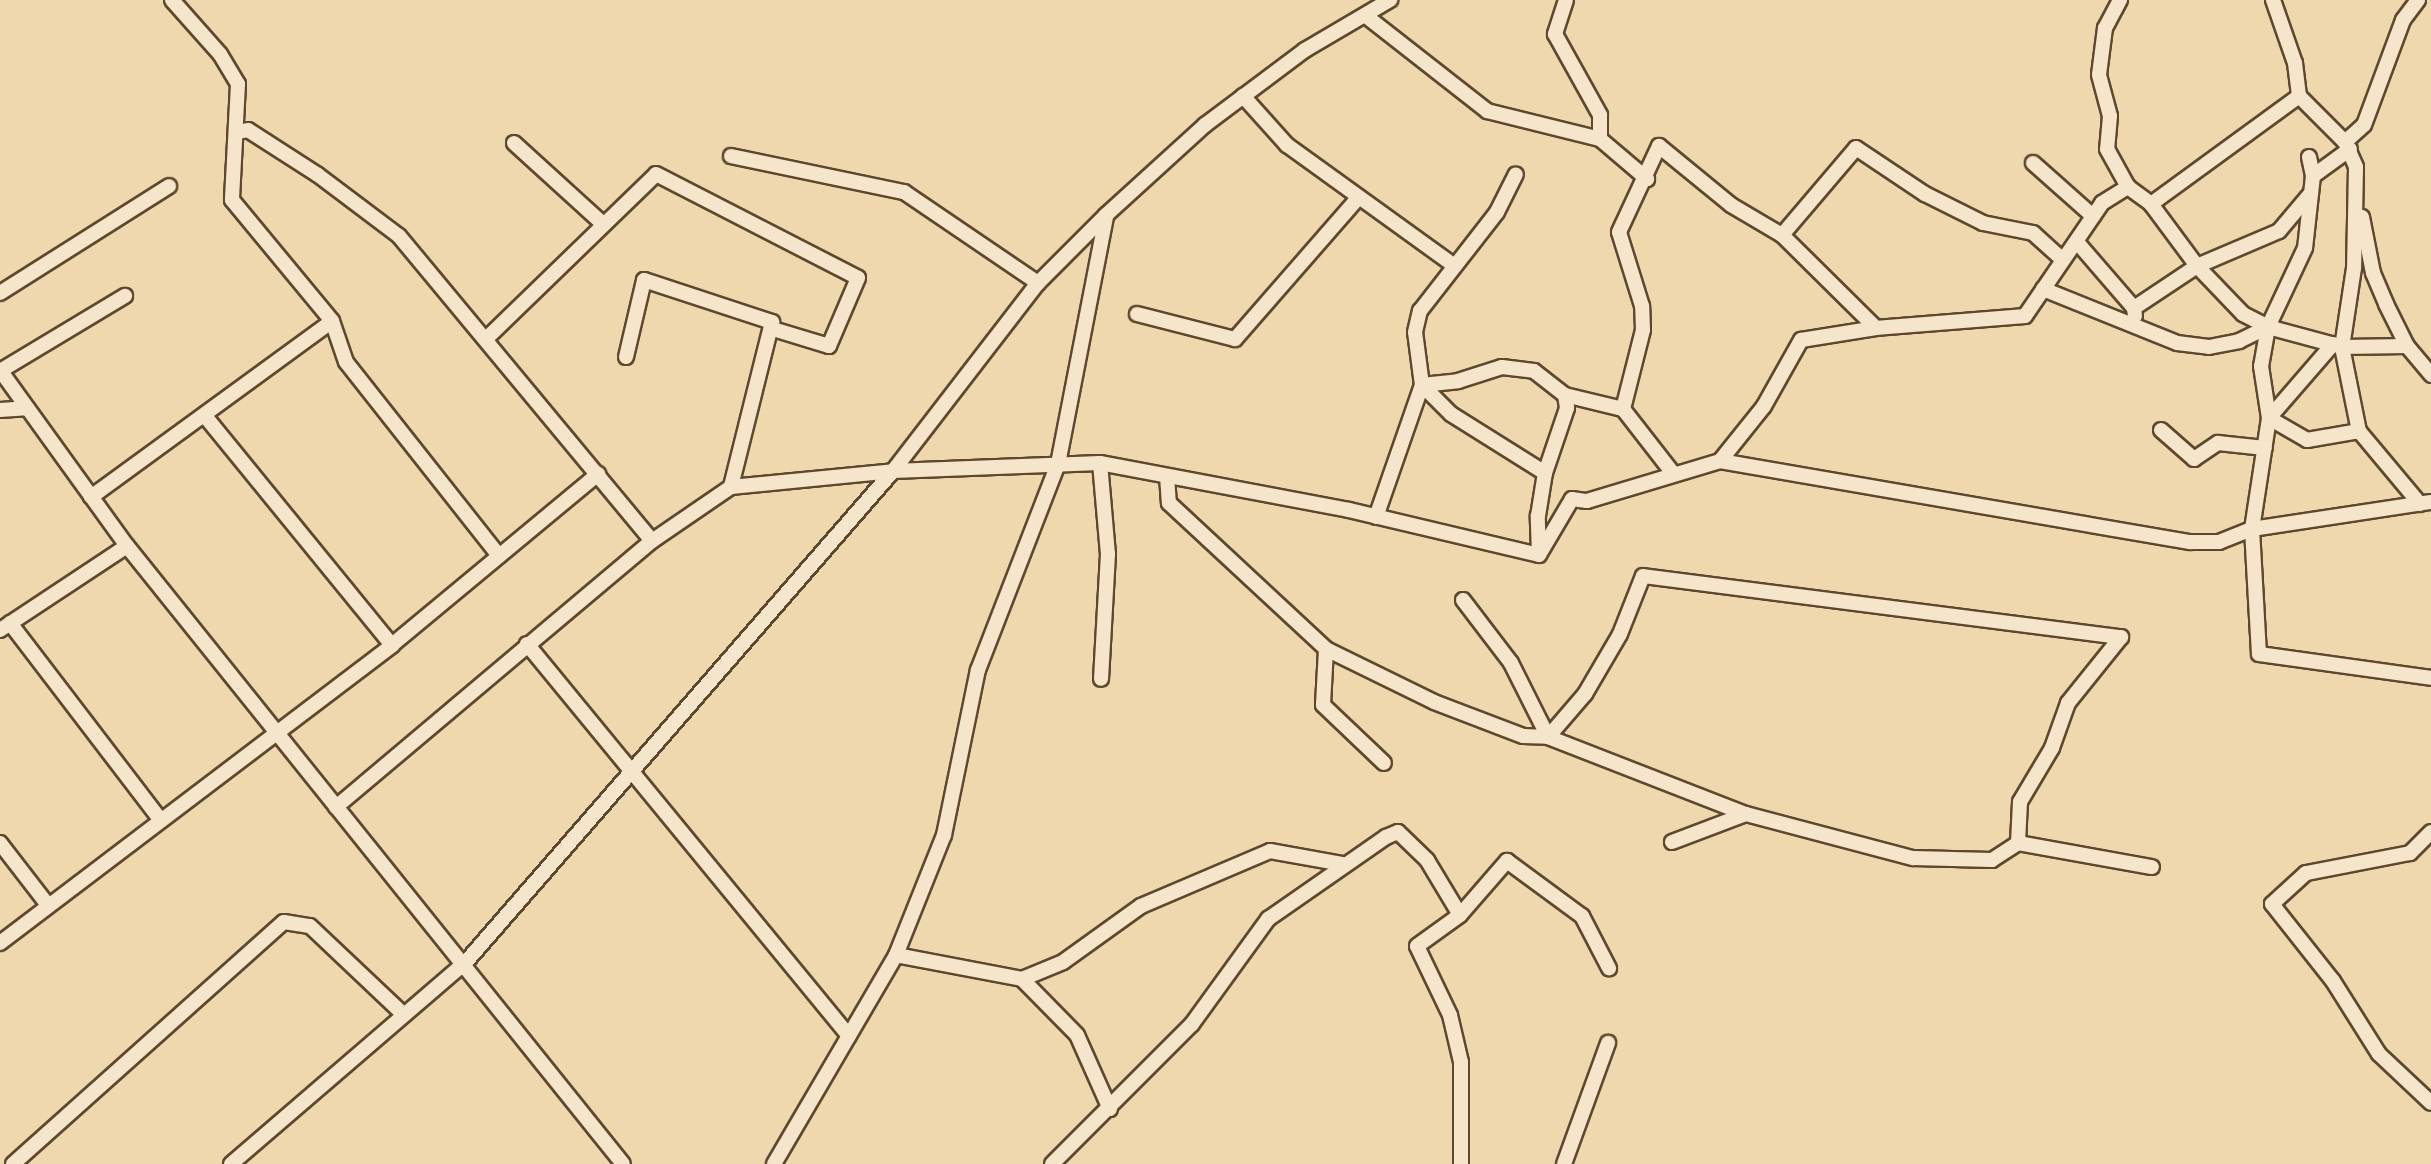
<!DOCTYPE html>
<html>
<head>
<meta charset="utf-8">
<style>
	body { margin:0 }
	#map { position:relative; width:2431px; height:1164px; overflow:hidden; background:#efd7ae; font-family:"Libre Bodoni",serif }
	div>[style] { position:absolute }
	.roads { filter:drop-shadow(2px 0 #5e482d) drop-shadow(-2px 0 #5e482d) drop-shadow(0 2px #5e482d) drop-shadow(0 -2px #5e482d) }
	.minor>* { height:14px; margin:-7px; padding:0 7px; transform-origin:7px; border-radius:7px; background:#f5e5ca }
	span { translate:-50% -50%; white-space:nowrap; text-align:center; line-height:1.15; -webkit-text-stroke:6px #f5e5ca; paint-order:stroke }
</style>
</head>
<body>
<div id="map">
	<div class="roads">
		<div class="minor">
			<div style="left:172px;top:0;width:72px;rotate:48.4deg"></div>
			<div style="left:220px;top:54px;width:35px;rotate:59deg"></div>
			<div style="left:238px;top:84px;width:116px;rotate:93deg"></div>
			<div style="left:232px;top:200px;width:157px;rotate:50.4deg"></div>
			<div style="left:332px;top:321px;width:43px;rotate:71.1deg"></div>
			<div style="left:346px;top:362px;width:247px;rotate:51.7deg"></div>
			<div style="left:1566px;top:0;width:36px;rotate:108deg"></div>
			<div style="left:1555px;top:34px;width:93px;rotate:60.9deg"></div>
			<div style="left:1600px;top:115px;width:24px;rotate:90deg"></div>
			<div style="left:2120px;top:0;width:32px;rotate:118deg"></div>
			<div style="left:2105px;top:28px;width:47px;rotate:97.3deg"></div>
			<div style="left:2099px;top:75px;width:42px;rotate:75deg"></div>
			<div style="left:2110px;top:116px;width:33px;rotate:95deg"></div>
			<div style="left:2107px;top:149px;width:43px;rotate:61.1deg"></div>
			<div style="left:2128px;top:187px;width:29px;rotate:36deg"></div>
			<div style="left:2151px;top:204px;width:77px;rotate:53.4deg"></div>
			<div style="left:2197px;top:266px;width:66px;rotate:46.2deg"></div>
			<div style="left:2243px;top:314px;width:28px;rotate:27deg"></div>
			<div style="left:2268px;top:327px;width:77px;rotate:15.1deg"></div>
			<div style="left:2342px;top:347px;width:65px;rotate:-0.9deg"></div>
			<div style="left:2273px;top:0;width:67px;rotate:70.8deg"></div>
			<div style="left:2295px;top:63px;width:33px;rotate:83deg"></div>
			<div style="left:2299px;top:96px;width:65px;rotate:45deg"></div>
			<div style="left:2345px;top:142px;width:27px;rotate:66deg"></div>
			<div style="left:2356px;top:167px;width:101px;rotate:91.1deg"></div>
			<div style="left:2354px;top:268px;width:80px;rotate:98.6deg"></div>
			<div style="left:2342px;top:347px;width:86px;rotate:78.6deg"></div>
			<div style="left:2359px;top:431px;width:95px;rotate:50.1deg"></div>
			<div style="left:1366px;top:16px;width:154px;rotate:38.1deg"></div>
			<div style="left:1487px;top:111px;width:116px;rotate:13.9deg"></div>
			<div style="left:1600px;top:139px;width:62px;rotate:40.4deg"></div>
			<div style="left:1243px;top:96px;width:66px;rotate:48.1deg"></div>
			<div style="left:1287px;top:145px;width:203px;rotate:35.8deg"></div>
			<div style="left:237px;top:132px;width:11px;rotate:-10deg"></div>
			<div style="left:248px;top:130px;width:83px;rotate:32.7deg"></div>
			<div style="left:318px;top:175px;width:101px;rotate:37deg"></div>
			<div style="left:399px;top:236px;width:396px;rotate:50.3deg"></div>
			<div style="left:2345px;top:142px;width:25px;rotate:-42deg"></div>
			<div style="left:2364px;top:125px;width:112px;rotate:-69.6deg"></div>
			<div style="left:2403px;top:20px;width:25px;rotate:-53deg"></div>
			<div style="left:514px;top:143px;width:120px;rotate:42.3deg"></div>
			<div style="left:2350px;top:149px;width:46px;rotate:143.9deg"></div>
			<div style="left:2313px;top:176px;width:72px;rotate:96.3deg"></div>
			<div style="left:2305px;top:248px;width:87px;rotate:115.1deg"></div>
			<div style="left:2268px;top:327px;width:40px;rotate:100deg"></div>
			<div style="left:2261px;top:366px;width:53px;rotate:81.3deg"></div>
			<div style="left:2269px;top:418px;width:112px;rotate:98.7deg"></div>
			<div style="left:2252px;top:529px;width:125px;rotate:86.8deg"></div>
			<div style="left:2259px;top:654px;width:174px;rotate:7.9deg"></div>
			<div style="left:731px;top:156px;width:177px;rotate:11.8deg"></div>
			<div style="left:904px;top:192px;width:162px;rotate:34.2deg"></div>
			<div style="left:2309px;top:157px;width:19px;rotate:78deg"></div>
			<div style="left:2033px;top:163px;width:80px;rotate:41.5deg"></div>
			<div style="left:2151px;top:204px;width:183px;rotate:-36.1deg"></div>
			<div style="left:2362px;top:217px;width:57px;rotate:78.9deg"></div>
			<div style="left:2373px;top:273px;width:34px;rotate:67deg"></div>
			<div style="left:2386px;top:304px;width:47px;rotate:63.4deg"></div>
			<div style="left:2407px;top:346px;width:38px;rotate:50deg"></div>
			<div style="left:1782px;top:235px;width:114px;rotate:-49.6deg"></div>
			<div style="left:1856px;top:148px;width:83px;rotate:33.7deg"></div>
			<div style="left:1925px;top:194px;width:65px;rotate:26.6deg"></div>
			<div style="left:1983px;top:223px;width:51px;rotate:11.3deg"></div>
			<div style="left:2033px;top:233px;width:39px;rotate:42deg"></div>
			<div style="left:2077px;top:242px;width:87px;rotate:49.2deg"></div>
			<div style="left:2134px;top:308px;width:8px;rotate:83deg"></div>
			<div style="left:2043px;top:289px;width:144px;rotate:21.9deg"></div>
			<div style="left:2177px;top:343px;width:32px;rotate:7deg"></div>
			<div style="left:2209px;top:347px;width:31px;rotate:-11deg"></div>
			<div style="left:2239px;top:341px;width:32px;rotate:-26deg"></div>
			<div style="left:0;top:293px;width:200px;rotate:-32.3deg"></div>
			<div style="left:2134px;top:308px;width:76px;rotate:-33.7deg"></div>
			<div style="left:2197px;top:266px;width:89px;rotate:-23.1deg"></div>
			<div style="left:2279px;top:231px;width:50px;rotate:-49.9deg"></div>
			<div style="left:1137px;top:314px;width:101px;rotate:14.3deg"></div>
			<div style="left:1235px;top:339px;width:186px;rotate:-48.9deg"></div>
			<div style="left:487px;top:338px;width:235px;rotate:-44.1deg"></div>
			<div style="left:656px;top:174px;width:227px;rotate:27.2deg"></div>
			<div style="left:858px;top:278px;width:74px;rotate:113.1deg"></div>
			<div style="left:829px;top:346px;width:59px;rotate:-163.1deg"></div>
			<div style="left:626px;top:357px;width:79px;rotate:-76.8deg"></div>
			<div style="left:644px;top:280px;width:135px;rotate:18.2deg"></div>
			<div style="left:772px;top:322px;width:170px;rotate:104deg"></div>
			<div style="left:0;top:370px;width:217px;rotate:54.2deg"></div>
			<div style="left:127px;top:546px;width:792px;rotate:51.25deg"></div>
			<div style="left:0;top:371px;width:146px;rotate:-31deg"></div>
			<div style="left:1422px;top:385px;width:36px;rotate:-6deg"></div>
			<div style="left:1458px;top:381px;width:46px;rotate:-17.7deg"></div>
			<div style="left:1502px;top:367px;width:32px;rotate:7deg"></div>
			<div style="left:1534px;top:371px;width:39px;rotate:38deg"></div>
			<div style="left:1565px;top:395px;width:60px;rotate:13.6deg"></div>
			<div style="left:1623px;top:409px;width:80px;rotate:52.1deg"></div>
			<div style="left:1422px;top:385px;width:41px;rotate:45deg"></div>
			<div style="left:1451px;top:414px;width:111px;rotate:32.1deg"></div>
			<div style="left:1623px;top:409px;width:81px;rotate:-75.8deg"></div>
			<div style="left:1643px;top:330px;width:24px;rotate:-92deg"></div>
			<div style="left:1642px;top:306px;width:77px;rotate:-107.3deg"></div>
			<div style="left:1619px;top:232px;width:95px;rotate:-65.1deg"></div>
			<div style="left:1659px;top:146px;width:93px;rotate:39.3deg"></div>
			<div style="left:1731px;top:205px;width:59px;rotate:30.5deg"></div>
			<div style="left:1782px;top:235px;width:132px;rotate:44.7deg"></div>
			<div style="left:0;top:410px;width:26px;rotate:-4deg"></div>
			<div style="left:205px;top:416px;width:296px;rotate:50.8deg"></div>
			<div style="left:2269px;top:418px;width:98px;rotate:-49.1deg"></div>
			<div style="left:2269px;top:418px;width:44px;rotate:30.1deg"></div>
			<div style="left:2307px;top:440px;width:53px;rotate:-9.8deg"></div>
			<div style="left:2161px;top:430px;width:44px;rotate:41.3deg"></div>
			<div style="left:2194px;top:459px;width:29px;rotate:-34deg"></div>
			<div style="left:2218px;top:443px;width:47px;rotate:6.1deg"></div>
			<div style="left:1720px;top:461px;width:70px;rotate:-51.3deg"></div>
			<div style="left:1764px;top:406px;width:76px;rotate:-60.7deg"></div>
			<div style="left:1801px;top:340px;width:76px;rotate:-9.1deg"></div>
			<div style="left:1876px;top:328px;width:149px;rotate:-4.6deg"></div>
			<div style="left:2025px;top:316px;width:137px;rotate:-55.7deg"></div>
			<div style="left:2102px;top:203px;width:31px;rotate:-32deg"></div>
			<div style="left:1100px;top:463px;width:91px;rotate:85deg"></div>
			<div style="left:1108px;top:554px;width:125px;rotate:93.2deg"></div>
			<div style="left:1167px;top:476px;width:27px;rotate:86deg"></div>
			<div style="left:1169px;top:503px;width:214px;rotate:42.9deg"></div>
			<div style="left:1326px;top:649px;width:120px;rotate:26.1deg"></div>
			<div style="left:1434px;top:702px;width:95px;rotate:20.9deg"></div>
			<div style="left:1523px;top:736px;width:25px;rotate:2deg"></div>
			<div style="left:1548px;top:737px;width:212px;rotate:21.3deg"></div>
			<div style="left:1746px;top:814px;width:173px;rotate:14.8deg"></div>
			<div style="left:1913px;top:858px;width:79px;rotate:1.5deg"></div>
			<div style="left:1992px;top:860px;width:31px;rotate:-33deg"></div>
			<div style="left:91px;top:497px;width:298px;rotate:-36.1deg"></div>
			<div style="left:1376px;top:517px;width:140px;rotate:-70.8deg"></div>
			<div style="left:1422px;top:385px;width:53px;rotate:-97.5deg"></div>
			<div style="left:1415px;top:332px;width:22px;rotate:-77deg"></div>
			<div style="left:1420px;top:311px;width:125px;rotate:-52.1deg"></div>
			<div style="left:1497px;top:212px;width:42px;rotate:-63.4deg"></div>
			<div style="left:1539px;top:554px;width:38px;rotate:-92deg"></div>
			<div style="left:1538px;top:516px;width:44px;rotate:-80.8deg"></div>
			<div style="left:1545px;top:473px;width:69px;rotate:-71.3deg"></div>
			<div style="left:1567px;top:408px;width:13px;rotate:-99deg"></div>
			<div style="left:1539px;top:555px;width:65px;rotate:-59.5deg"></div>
			<div style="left:1572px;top:499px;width:15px;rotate:8deg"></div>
			<div style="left:1587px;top:501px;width:139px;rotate:-16.7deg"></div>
			<div style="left:1720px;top:461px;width:477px;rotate:9.8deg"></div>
			<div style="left:2190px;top:542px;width:29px"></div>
			<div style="left:2219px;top:542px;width:35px;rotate:-22deg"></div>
			<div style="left:2252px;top:529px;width:181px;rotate:-8.6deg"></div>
			<div style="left:1463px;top:600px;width:79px;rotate:52.7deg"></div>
			<div style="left:1511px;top:663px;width:83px;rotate:63.4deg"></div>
			<div style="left:10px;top:623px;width:247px;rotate:52.6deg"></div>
			<div style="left:0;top:630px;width:152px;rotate:-33.5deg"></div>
			<div style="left:2121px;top:637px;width:85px;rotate:128.8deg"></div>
			<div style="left:2068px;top:703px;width:48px;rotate:109.6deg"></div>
			<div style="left:2052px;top:748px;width:63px;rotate:120.7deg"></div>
			<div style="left:2020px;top:802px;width:41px;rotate:92.8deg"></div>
			<div style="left:2018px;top:843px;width:136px;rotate:10.2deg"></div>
			<div style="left:527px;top:644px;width:507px;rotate:50.6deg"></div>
			<div style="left:1326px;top:649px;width:56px;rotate:93.1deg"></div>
			<div style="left:1323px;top:705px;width:84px;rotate:43.6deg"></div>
			<div style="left:1548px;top:737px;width:57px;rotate:-49.3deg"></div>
			<div style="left:1585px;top:694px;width:69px;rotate:-59.7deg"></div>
			<div style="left:1620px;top:634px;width:62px;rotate:-68.4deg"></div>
			<div style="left:1643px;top:576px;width:482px;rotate:7.3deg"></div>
			<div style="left:336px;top:807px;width:413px;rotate:-40.1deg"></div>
			<div style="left:652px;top:541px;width:96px;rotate:-34.4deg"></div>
			<div style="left:731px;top:487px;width:163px;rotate:-5.6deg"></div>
			<div style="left:893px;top:471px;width:207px;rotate:-2.2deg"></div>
			<div style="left:1100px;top:463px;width:253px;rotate:10.7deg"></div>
			<div style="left:1349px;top:510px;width:195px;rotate:13.3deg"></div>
			<div style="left:2431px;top:832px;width:30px;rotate:135deg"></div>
			<div style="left:2410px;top:853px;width:106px;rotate:169.1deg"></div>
			<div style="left:2306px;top:873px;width:46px;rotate:137.6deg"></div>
			<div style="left:2272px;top:904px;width:98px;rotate:51.6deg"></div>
			<div style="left:2333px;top:981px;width:86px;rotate:57.8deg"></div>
			<div style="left:2379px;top:1054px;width:71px;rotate:43.3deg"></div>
			<div style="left:1672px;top:842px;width:79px;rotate:-20.7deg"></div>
			<div style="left:0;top:843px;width:78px;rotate:52.3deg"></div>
			<div style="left:0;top:943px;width:492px;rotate:-37.2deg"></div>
			<div style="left:392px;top:645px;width:268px;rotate:-39.7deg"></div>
			<div style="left:896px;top:955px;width:128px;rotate:10.8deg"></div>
			<div style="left:1022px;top:979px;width:44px;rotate:-22.5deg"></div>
			<div style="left:1063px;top:962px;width:96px;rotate:-35.7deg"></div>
			<div style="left:1141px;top:906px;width:140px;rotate:-23.1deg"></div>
			<div style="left:1270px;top:851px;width:73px;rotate:10.2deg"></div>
			<div style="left:1022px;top:979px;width:78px;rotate:45.5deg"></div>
			<div style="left:1077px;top:1035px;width:81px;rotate:66deg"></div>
			<div style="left:13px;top:1164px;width:363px;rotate:-41.8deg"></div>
			<div style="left:284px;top:922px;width:26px;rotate:9deg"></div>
			<div style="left:310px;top:926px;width:129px;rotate:43.4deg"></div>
			<div style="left:231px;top:1164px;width:308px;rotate:-40.7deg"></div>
			<div style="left:465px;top:963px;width:652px;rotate:-48.98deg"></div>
			<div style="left:893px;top:471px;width:237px;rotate:-52.4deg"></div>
			<div style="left:1038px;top:283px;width:96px;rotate:-45deg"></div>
			<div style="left:1106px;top:215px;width:134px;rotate:-42.3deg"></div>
			<div style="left:1205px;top:125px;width:125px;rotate:-36.9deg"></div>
			<div style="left:1305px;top:50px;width:99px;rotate:-30.5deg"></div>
			<div style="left:774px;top:1164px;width:242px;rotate:-59.7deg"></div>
			<div style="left:896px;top:955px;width:129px;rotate:-68.2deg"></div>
			<div style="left:944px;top:835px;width:168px;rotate:-78.4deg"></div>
			<div style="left:978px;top:670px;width:221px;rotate:-68.8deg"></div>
			<div style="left:1058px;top:464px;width:253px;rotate:-79deg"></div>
			<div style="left:1052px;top:1164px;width:198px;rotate:-45deg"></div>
			<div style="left:1192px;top:1024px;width:130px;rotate:-54.1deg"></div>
			<div style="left:1268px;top:919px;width:144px;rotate:-34.8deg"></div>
			<div style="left:1386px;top:837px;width:13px;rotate:-23deg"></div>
			<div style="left:1398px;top:832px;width:40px;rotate:44deg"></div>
			<div style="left:1427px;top:860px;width:64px;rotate:59deg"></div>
			<div style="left:1461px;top:1164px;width:102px;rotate:-90deg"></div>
			<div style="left:1461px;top:1062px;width:48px;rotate:-103.2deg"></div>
			<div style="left:1450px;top:1015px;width:76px;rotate:-115.6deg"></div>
			<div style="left:1417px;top:946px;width:53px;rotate:-35.8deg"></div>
			<div style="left:1460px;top:915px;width:72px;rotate:-49deg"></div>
			<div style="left:1507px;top:861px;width:93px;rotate:36.3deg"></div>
			<div style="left:1582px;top:916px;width:59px;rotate:62.6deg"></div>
			<div style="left:1564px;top:1164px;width:129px;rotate:-70deg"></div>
		</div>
	</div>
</div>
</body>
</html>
